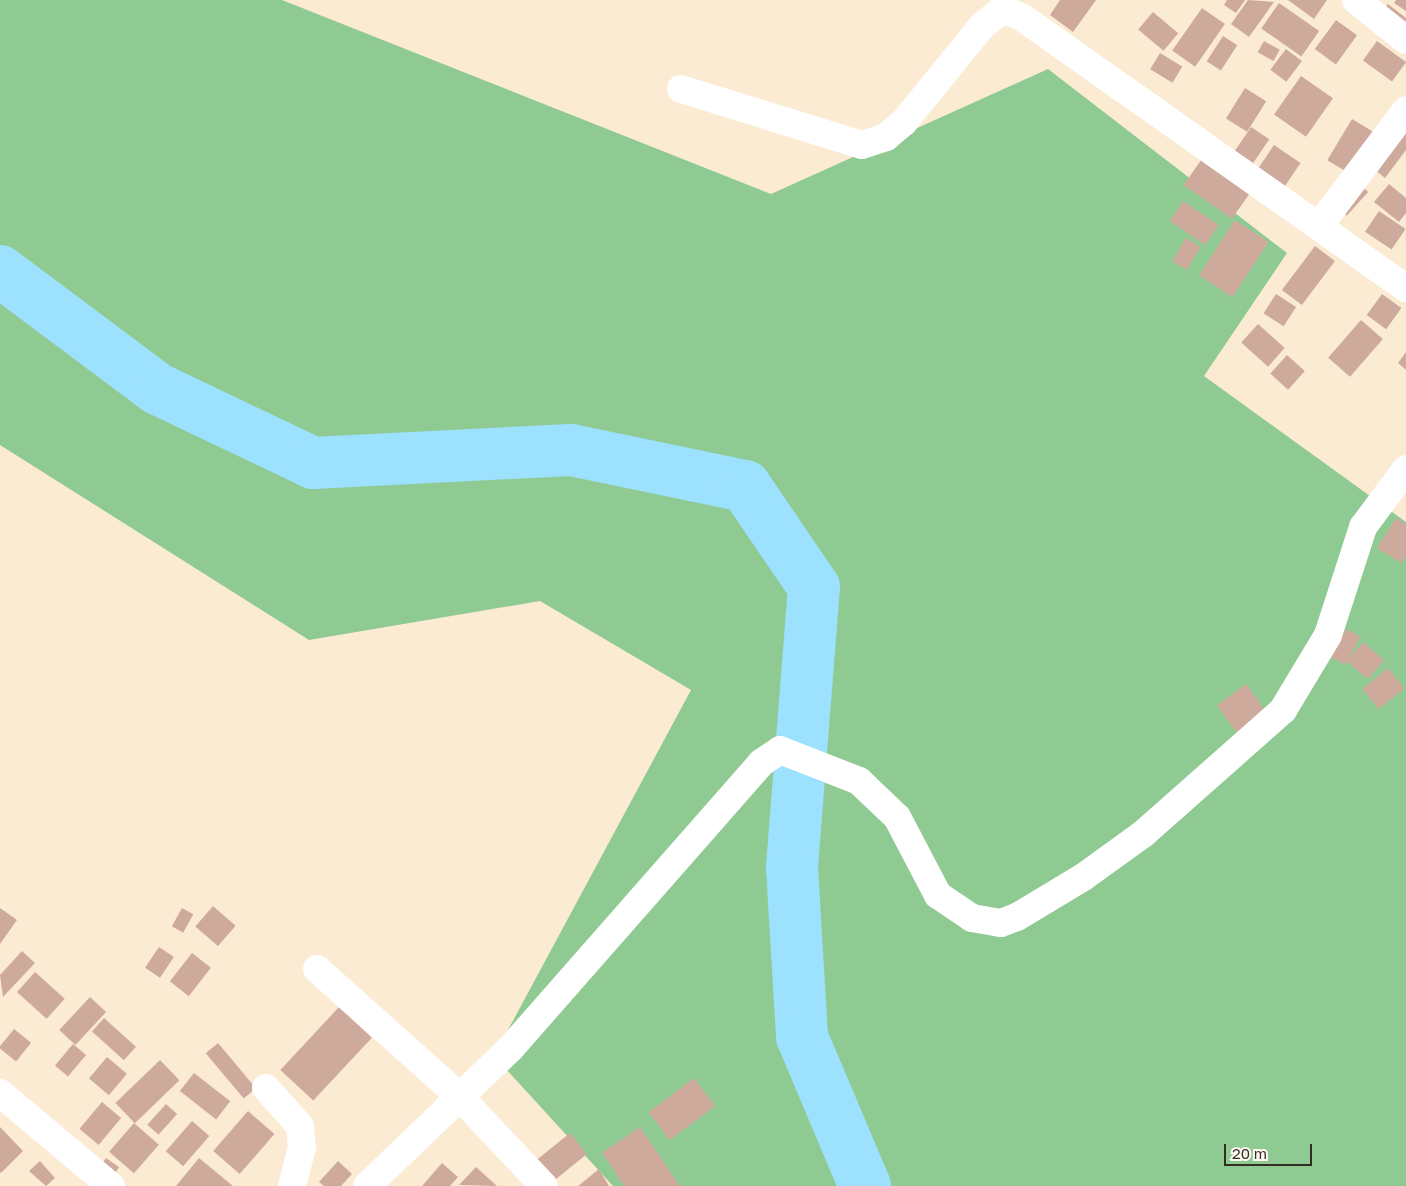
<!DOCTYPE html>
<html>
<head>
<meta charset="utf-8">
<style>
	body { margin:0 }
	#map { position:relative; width:1406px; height:1186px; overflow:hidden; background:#fcebd3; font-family:"Golos Text",sans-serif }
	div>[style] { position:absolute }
	.forest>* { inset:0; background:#90ca93 }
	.river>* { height:52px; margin:-26px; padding:0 26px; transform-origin:26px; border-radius:26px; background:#9ce1fd }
	.building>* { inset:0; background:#ceaa9d; transform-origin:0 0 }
	.street>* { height:28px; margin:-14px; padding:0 14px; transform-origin:14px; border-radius:14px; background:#fff }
	.secondary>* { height:28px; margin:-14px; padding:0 14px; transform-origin:14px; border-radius:14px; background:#fff }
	span { translate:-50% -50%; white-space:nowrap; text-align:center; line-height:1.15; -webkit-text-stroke:4.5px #fffaf4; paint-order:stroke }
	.scale { position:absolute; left:1224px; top:1144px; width:88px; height:22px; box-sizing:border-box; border:2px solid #352d22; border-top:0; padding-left:6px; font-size:15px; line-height:18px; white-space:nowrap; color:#352d22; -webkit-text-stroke:4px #fffaf4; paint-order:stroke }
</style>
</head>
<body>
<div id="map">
	<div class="forest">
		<div style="clip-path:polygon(0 0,282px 0,771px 194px,1048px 69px,1287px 253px,1204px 376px,1406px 522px,1406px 1186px,613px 1186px,494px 1056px,691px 690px,540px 601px,309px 640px,0 445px)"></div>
	</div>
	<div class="river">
		<div style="left:0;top:271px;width:197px;rotate:36.8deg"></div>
		<div style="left:158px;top:389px;width:172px;rotate:25.5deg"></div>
		<div style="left:313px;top:463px;width:258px;rotate:-2.9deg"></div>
		<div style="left:571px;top:450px;width:178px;rotate:11.7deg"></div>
		<div style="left:745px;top:486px;width:122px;rotate:55.7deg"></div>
		<div style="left:814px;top:587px;width:282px;rotate:94.5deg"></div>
		<div style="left:792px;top:868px;width:169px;rotate:86.6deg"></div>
		<div style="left:802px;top:1037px;width:162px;rotate:67.1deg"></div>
	</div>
	<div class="building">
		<div style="clip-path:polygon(1060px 0,1096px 0,1073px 32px,1050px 15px)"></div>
		<div style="clip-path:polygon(1227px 0,1245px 0,1236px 13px,1224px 5px)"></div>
		<div style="clip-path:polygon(1248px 0,1274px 2px,1249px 37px,1231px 24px)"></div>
		<div style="clip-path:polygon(1288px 0,1327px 0,1314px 19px)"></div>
		<div style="clip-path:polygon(1396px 0,1406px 0,1406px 11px,1394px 3px)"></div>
		<div style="left:1279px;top:3px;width:49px;height:31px;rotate:35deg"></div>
		<div style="clip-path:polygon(1388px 4px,1406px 18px,1406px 29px,1380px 14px)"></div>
		<div style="left:1202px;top:8px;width:28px;height:52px;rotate:35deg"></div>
		<div style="left:1153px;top:12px;width:33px;height:23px;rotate:40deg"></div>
		<div style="left:1336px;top:20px;width:26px;height:36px;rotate:36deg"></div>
		<div style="left:1223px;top:36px;width:17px;height:30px;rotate:33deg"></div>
		<div style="left:1264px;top:41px;width:18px;height:13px;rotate:29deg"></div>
		<div style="left:1377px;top:41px;width:36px;height:24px;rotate:36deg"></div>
		<div style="left:1286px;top:49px;width:20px;height:26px;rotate:37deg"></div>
		<div style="left:1160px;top:53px;width:26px;height:19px;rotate:31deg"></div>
		<div style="left:1301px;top:76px;width:39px;height:47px;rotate:35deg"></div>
		<div style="left:1245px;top:88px;width:25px;height:36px;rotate:32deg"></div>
		<div style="left:1352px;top:119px;width:27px;height:48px;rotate:31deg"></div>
		<div style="clip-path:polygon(1406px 120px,1406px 150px,1385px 178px,1370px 166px)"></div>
		<div style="left:1251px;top:127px;width:22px;height:29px;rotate:34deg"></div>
		<div style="left:1274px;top:145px;width:32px;height:36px;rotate:34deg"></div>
		<div style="left:1206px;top:153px;width:59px;height:39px;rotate:35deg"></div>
		<div style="left:1357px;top:182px;width:15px;height:32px;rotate:42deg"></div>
		<div style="clip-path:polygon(1389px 184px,1406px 198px,1406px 213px,1399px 222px,1374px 202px)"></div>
		<div style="left:1183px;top:201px;width:43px;height:24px;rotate:34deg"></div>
		<div style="left:1379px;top:211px;width:32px;height:25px;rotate:34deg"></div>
		<div style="left:1235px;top:220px;width:40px;height:66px;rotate:33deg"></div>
		<div style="left:1186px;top:238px;width:17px;height:27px;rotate:31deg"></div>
		<div style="left:1315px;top:246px;width:25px;height:55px;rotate:37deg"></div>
		<div style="left:1276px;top:294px;width:24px;height:23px;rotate:33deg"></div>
		<div style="left:1382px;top:294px;width:24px;height:26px;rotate:36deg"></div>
		<div style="left:1361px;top:320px;width:29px;height:50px;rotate:41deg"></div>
		<div style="left:1258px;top:324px;width:36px;height:25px;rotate:42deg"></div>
		<div style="clip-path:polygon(1406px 352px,1406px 370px,1398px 363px)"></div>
		<div style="left:1287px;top:355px;width:24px;height:25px;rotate:42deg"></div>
		<div style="clip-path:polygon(1396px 518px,1406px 525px,1406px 555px,1401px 563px,1377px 548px)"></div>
		<div style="left:1346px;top:629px;width:16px;height:32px;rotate:27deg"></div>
		<div style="left:1363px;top:642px;width:28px;height:25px;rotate:41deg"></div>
		<div style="left:1388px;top:668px;width:26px;height:33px;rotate:51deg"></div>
		<div style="left:1246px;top:684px;width:37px;height:36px;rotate:54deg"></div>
		<div style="left:213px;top:906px;width:30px;height:27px;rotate:41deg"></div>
		<div style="clip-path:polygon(0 908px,17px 920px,0 944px)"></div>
		<div style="left:182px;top:908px;width:13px;height:21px;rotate:29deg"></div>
		<div style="left:159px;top:947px;width:18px;height:25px;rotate:34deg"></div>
		<div style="clip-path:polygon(22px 951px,35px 963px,3px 997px,0 975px)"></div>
		<div style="left:192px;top:953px;width:24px;height:36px;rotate:38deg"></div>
		<div style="left:35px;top:972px;width:40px;height:27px;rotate:42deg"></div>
		<div style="left:90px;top:997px;width:22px;height:45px;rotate:43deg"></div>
		<div style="left:339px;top:1007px;width:45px;height:86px;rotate:43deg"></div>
		<div style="left:104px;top:1018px;width:43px;height:18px;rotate:42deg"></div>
		<div style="left:14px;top:1029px;width:22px;height:24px;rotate:39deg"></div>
		<div style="left:218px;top:1043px;width:59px;height:16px;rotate:50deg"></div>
		<div style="left:73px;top:1044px;width:17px;height:28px;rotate:40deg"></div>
		<div style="left:107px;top:1057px;width:26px;height:28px;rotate:40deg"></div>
		<div style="left:160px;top:1060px;width:28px;height:62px;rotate:46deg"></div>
		<div style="left:194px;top:1073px;width:46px;height:23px;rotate:38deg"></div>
		<div style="left:694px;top:1078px;width:35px;height:57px;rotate:53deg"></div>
		<div style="left:102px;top:1102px;width:25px;height:35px;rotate:40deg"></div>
		<div style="left:166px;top:1104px;width:15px;height:28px;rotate:42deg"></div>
		<div style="left:248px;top:1111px;width:35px;height:53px;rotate:41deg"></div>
		<div style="left:192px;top:1121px;width:23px;height:40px;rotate:41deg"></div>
		<div style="left:134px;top:1123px;width:33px;height:38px;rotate:41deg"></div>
		<div style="clip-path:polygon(0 1127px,23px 1151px,1px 1173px,0 1172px)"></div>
		<div style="clip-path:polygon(640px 1127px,680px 1186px,624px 1186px,602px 1153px)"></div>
		<div style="left:570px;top:1133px;width:27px;height:49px;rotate:51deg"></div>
		<div style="left:106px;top:1158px;width:16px;height:13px;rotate:35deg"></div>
		<div style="clip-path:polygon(199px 1158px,233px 1186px,176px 1186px)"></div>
		<div style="clip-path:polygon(40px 1161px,55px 1178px,46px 1186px,29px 1171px)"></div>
		<div style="clip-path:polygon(338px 1161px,352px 1174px,341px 1186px,324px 1186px,319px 1182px)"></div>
		<div style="clip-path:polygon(442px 1163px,458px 1177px,450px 1186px,422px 1186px)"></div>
		<div style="clip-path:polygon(476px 1167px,497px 1186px,459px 1185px)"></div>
		<div style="clip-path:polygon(599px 1169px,609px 1186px,578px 1186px)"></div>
	</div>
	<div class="street">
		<div style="left:1356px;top:0;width:64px;rotate:38.7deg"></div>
		<div style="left:681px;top:89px;width:189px;rotate:17.2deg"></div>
		<div style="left:862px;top:145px;width:25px;rotate:-18deg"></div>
		<div style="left:886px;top:137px;width:23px;rotate:-40deg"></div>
		<div style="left:904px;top:122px;width:124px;rotate:-50.9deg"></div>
		<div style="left:982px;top:26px;width:27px;rotate:-39deg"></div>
		<div style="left:1003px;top:9px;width:22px;rotate:24deg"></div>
		<div style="left:1023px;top:18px;width:469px;rotate:35.2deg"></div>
		<div style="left:1319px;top:226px;width:145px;rotate:-53.1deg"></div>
		<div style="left:317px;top:969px;width:192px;rotate:41.8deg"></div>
		<div style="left:460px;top:1097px;width:122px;rotate:46.7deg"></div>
		<div style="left:266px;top:1088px;width:51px;rotate:48.2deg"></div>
		<div style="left:300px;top:1126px;width:21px;rotate:85deg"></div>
		<div style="left:302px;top:1147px;width:40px;rotate:104.4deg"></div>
	</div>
	<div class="secondary">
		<div style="left:0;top:1093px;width:145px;rotate:40deg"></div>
		<div style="left:367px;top:1186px;width:198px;rotate:-43.8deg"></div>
		<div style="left:510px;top:1049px;width:381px;rotate:-48.7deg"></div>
		<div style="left:761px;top:763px;width:23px;rotate:-34deg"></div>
		<div style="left:780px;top:750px;width:85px;rotate:21.4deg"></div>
		<div style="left:859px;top:781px;width:52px;rotate:43.5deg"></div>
		<div style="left:897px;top:817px;width:88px;rotate:62.3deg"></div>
		<div style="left:938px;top:895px;width:41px;rotate:34.1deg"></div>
		<div style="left:972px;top:918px;width:29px;rotate:10deg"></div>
		<div style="left:1001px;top:923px;width:17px;rotate:-21deg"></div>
		<div style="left:1017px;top:917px;width:76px;rotate:-31deg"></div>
		<div style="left:1082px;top:878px;width:75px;rotate:-35.8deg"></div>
		<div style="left:1143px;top:834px;width:187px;rotate:-41.5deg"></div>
		<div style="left:1283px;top:710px;width:87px;rotate:-59deg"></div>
		<div style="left:1328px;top:635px;width:114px;rotate:-72deg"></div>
		<div style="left:1363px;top:527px;width:72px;rotate:-53.4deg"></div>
	</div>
	<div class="scale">20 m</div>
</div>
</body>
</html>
